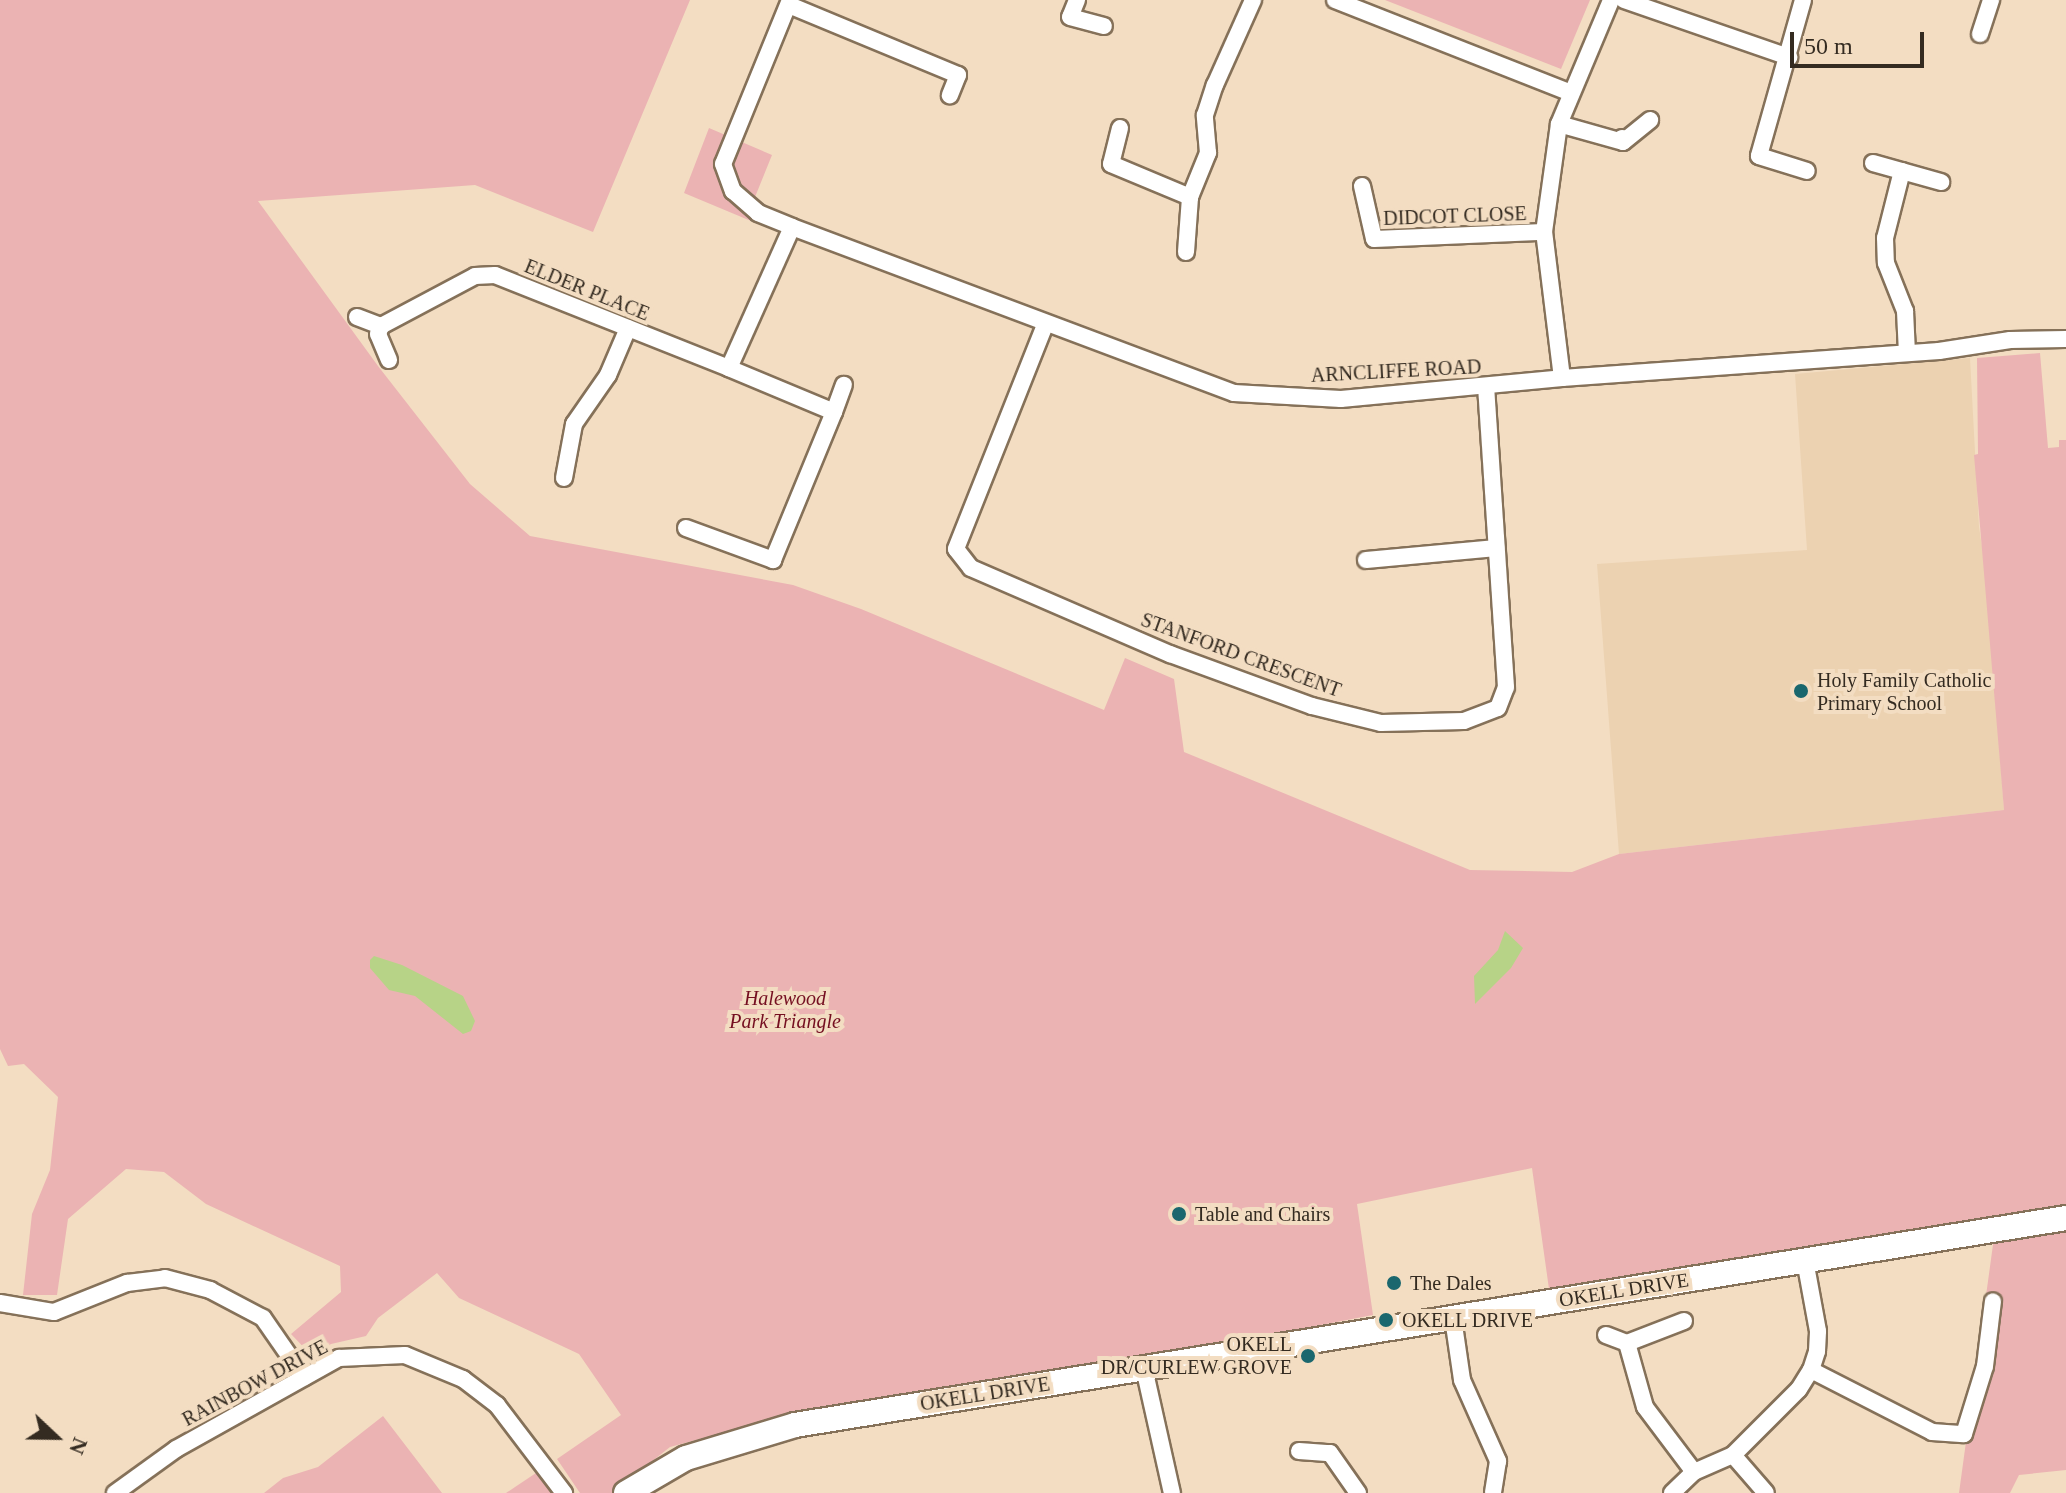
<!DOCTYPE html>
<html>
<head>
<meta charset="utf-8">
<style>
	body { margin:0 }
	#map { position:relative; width:2066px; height:1493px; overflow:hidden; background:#f3ddc2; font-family:Georgia,serif }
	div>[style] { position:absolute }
	.built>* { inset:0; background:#ecd2b1 }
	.green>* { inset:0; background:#ebb3b3 }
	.water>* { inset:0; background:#b7d387 }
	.roads { filter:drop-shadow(2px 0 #857159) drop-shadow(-2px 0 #857159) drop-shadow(0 2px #857159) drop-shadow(0 -2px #857159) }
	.street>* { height:16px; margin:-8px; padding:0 8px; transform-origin:8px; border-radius:8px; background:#fff }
	.secondary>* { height:24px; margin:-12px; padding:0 12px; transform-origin:12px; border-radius:12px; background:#fff }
	.dots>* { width:22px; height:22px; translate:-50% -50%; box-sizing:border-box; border:4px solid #f3ddc2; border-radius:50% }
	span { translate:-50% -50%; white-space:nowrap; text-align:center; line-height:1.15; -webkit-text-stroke:8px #f3ddc2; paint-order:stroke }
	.street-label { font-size:20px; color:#342b21 }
	.poi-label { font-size:20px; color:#342b21 }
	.left { translate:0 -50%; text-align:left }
	.right { translate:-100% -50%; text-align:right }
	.park-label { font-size:20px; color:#750f21; font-style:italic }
	.north { position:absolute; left:16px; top:1397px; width:80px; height:80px; -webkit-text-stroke:6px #f3ddc2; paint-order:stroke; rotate:112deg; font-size:22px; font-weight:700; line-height:32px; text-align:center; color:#342b21 }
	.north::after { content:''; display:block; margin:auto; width:28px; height:36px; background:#342b21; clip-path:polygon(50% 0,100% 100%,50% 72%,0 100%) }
	.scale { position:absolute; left:1790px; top:32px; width:134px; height:36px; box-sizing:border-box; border:4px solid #342b21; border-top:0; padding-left:10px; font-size:24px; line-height:28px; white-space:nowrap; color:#342b21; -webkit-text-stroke:6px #f3ddc2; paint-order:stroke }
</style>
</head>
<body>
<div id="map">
	<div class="built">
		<div style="clip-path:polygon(1970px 358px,1979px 527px,1986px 572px,2004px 810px,1619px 854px,1597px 564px,1807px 550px,1795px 374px)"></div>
	</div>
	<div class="green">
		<div style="clip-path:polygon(0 0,690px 0,593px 232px,475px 185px,258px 201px,378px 366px,470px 484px,530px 536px,793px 585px,861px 609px,1104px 710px,1125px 658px,1174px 679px,1184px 752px,1470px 870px,1572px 872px,1619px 854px,2004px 810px,1974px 455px,1978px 454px,1977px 358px,2040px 353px,2048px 448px,2059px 447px,2059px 440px,2066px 440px,2066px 1204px,1549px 1289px,1532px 1168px,1357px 1204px,1373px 1315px,1144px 1359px,755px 1424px,670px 1447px,612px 1493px,580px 1493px,557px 1459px,621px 1415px,579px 1354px,459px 1298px,437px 1273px,378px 1318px,366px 1336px,331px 1344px,312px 1356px,291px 1334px,341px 1292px,340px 1266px,206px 1204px,164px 1172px,126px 1169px,68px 1219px,57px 1295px,23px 1295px,32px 1214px,50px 1170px,58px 1097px,24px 1064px,8px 1066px,0 1049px)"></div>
		<div style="clip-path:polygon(1385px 0,1590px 0,1561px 69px)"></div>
		<div style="clip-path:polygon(709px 128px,772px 155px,751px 207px,770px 217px,751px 221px,684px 193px)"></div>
		<div style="clip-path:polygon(2066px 1218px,2066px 1470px,2019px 1475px,2010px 1493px,1959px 1493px,1995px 1230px)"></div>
		<div style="clip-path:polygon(383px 1416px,442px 1493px,264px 1493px,283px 1478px,318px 1467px)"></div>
		<div style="clip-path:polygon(536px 1473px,553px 1493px,506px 1493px)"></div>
	</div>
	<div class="water">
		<div style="clip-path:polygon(1505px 931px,1523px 948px,1511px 968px,1475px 1004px,1474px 976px,1498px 950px)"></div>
		<div style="clip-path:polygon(374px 956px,402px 965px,463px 996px,475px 1021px,471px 1031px,463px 1034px,415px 996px,389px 990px,370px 968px,370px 960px)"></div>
	</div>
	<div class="roads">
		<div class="street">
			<div style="left:790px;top:0;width:177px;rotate:112.2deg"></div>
			<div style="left:723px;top:164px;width:29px;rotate:70deg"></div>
			<div style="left:733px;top:191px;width:33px;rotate:41deg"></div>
			<div style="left:758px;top:213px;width:37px;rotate:22deg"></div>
			<div style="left:792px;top:227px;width:472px;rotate:20.6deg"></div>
			<div style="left:1234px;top:393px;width:107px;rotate:3.2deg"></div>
			<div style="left:1341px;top:399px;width:222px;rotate:-5.4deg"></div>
			<div style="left:1562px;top:378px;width:378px;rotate:-4.1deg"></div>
			<div style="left:1939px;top:351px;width:72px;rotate:-8.8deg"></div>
			<div style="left:2010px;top:340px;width:56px;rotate:-1deg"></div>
			<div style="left:1077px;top:0;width:18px;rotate:112deg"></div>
			<div style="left:1070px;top:17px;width:35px;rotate:15deg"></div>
			<div style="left:1335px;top:0;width:254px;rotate:21.5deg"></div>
			<div style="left:1624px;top:0;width:175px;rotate:19.1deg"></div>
			<div style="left:1803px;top:0;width:162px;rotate:105.8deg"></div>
			<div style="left:1759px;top:156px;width:50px;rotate:17.4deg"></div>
			<div style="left:789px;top:5px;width:183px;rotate:22.5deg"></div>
			<div style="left:958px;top:75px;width:22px;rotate:112deg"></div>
			<div style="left:1980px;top:34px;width:36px;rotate:-72deg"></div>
			<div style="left:1559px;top:124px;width:66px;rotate:15.7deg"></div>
			<div style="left:1623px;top:142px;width:4px;rotate:-104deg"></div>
			<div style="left:1120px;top:128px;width:37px;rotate:104deg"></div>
			<div style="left:1111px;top:164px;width:86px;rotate:22.7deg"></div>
			<div style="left:1190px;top:197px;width:48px;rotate:-67.8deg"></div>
			<div style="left:1208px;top:153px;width:38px;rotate:-95deg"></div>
			<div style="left:1205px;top:115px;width:32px;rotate:-72deg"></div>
			<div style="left:1215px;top:85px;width:93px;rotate:-65.9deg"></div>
			<div style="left:1623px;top:142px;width:35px;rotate:-39deg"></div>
			<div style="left:1873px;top:163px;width:71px;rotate:15.6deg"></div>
			<div style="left:1902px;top:171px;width:69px;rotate:104.2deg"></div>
			<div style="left:1885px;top:238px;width:25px;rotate:88deg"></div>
			<div style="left:1886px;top:263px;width:52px;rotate:68.4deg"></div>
			<div style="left:1905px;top:311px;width:42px;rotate:87.3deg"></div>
			<div style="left:1362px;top:186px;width:54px;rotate:77.2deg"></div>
			<div style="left:1374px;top:239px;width:170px;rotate:-2.4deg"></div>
			<div style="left:1186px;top:252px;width:55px;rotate:-85.8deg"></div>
			<div style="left:357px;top:317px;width:26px;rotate:21deg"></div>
			<div style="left:1045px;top:325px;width:241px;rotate:111.7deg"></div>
			<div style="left:956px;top:549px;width:24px;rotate:52deg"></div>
			<div style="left:971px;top:568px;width:217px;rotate:23.4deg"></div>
			<div style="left:1170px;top:654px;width:151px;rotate:20.1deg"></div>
			<div style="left:1312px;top:706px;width:71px;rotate:13.8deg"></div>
			<div style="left:1381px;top:723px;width:83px;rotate:-1.4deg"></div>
			<div style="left:1464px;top:721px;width:36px;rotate:-21deg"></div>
			<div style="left:1498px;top:708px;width:22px;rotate:-69deg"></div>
			<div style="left:1506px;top:687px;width:301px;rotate:-93.8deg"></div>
			<div style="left:389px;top:360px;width:28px;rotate:-113deg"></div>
			<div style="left:378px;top:334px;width:9px;rotate:-69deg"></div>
			<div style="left:381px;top:326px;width:106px;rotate:-28deg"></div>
			<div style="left:475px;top:276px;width:20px;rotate:-3deg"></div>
			<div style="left:495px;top:275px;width:252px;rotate:21.7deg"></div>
			<div style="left:1562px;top:378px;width:147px;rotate:-97deg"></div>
			<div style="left:1544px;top:232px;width:109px;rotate:-82.1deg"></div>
			<div style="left:1559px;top:124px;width:134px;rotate:-67.2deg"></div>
			<div style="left:834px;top:412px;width:29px;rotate:-70deg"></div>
			<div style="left:564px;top:478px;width:55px;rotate:-79.5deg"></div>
			<div style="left:574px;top:424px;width:60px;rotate:-55.2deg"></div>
			<div style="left:608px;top:375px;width:51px;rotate:-66.9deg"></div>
			<div style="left:686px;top:528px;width:93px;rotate:20.2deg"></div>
			<div style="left:773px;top:560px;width:160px;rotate:-67.6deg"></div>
			<div style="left:834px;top:412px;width:114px;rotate:-157.3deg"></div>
			<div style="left:729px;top:368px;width:154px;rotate:-65.9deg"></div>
			<div style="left:1366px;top:560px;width:131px;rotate:-5.3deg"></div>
			<div style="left:0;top:1303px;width:55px;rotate:9.5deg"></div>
			<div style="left:54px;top:1312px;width:79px;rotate:-21.7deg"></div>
			<div style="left:127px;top:1283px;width:38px;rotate:-7deg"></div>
			<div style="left:165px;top:1278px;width:47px;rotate:14.9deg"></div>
			<div style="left:210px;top:1290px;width:60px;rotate:27.8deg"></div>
			<div style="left:263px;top:1318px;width:72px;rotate:55.2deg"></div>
			<div style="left:1453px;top:1318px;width:63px;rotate:81.7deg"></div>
			<div style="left:1462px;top:1380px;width:89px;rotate:66deg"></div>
			<div style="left:1498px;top:1461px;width:32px;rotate:99deg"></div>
			<div style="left:1684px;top:1321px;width:61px;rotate:158.9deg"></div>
			<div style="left:1627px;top:1343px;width:66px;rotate:74.3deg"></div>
			<div style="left:1645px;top:1407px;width:81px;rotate:53deg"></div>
			<div style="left:1606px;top:1335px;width:22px;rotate:21deg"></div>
			<div style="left:1144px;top:1368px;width:128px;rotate:77.4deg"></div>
			<div style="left:1811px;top:1370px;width:136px;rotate:27.1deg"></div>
			<div style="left:1932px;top:1432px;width:32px;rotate:4deg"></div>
			<div style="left:1964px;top:1434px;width:71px;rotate:-72.8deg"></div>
			<div style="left:1985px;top:1366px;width:65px;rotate:-83deg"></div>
			<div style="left:1299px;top:1451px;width:31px;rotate:4deg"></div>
			<div style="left:1330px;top:1453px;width:49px;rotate:55deg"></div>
			<div style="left:1733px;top:1455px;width:50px;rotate:49deg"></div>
			<div style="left:115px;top:1493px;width:75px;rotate:-35.8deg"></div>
			<div style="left:176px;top:1449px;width:187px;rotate:-29.2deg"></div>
			<div style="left:339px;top:1358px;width:66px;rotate:-2.6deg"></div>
			<div style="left:405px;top:1355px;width:63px;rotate:22.5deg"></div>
			<div style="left:463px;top:1379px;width:43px;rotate:37.4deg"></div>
			<div style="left:497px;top:1405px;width:111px;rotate:52.7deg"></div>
			<div style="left:1672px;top:1493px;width:30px;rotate:-44deg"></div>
			<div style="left:1694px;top:1472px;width:43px;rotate:-23.6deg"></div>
			<div style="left:1733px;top:1455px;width:93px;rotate:-45deg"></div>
			<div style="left:1799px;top:1389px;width:22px;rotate:-58deg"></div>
			<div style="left:1811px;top:1370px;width:20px;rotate:-72deg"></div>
			<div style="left:1817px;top:1351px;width:20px;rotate:-87deg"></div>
			<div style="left:1818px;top:1331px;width:72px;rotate:-100.4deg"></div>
		</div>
		<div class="secondary">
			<div style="left:626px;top:1493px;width:69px;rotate:-30.3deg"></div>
			<div style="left:686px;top:1458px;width:114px;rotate:-16.8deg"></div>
			<div style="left:795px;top:1425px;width:1288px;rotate:-9.25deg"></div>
		</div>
	</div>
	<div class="dots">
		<div style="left:1801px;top:691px;background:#1a676e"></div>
		<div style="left:1179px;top:1214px;background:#1a676e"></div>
		<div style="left:1394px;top:1283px;background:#1a676e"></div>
		<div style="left:1386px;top:1320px;background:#1a676e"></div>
		<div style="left:1308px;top:1356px;background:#1a676e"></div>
	</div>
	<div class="street-label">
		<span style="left:1455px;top:216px;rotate:-2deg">DIDCOT CLOSE</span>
		<span style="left:587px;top:290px;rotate:22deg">ELDER PLACE</span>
		<span style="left:1396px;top:371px;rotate:-3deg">ARNCLIFFE ROAD</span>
		<span style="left:1241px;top:655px;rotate:20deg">STANFORD CRESCENT</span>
		<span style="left:1624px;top:1290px;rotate:-9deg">OKELL DRIVE</span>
		<span style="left:255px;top:1383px;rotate:-28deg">RAINBOW DRIVE</span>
		<span style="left:985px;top:1394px;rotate:-9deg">OKELL DRIVE</span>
	</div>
	<div class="poi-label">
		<span class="left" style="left:1817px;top:692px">Holy Family Catholic<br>Primary School</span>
		<span class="left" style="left:1195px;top:1214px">Table and Chairs</span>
		<span class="left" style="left:1410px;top:1283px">The Dales</span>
		<span class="left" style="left:1402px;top:1320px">OKELL DRIVE</span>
		<span class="right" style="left:1292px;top:1356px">OKELL<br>DR/CURLEW GROVE</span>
	</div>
	<div class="park-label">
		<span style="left:785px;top:1010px">Halewood<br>Park Triangle</span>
	</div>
	<div class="north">N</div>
	<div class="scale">50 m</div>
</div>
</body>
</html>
